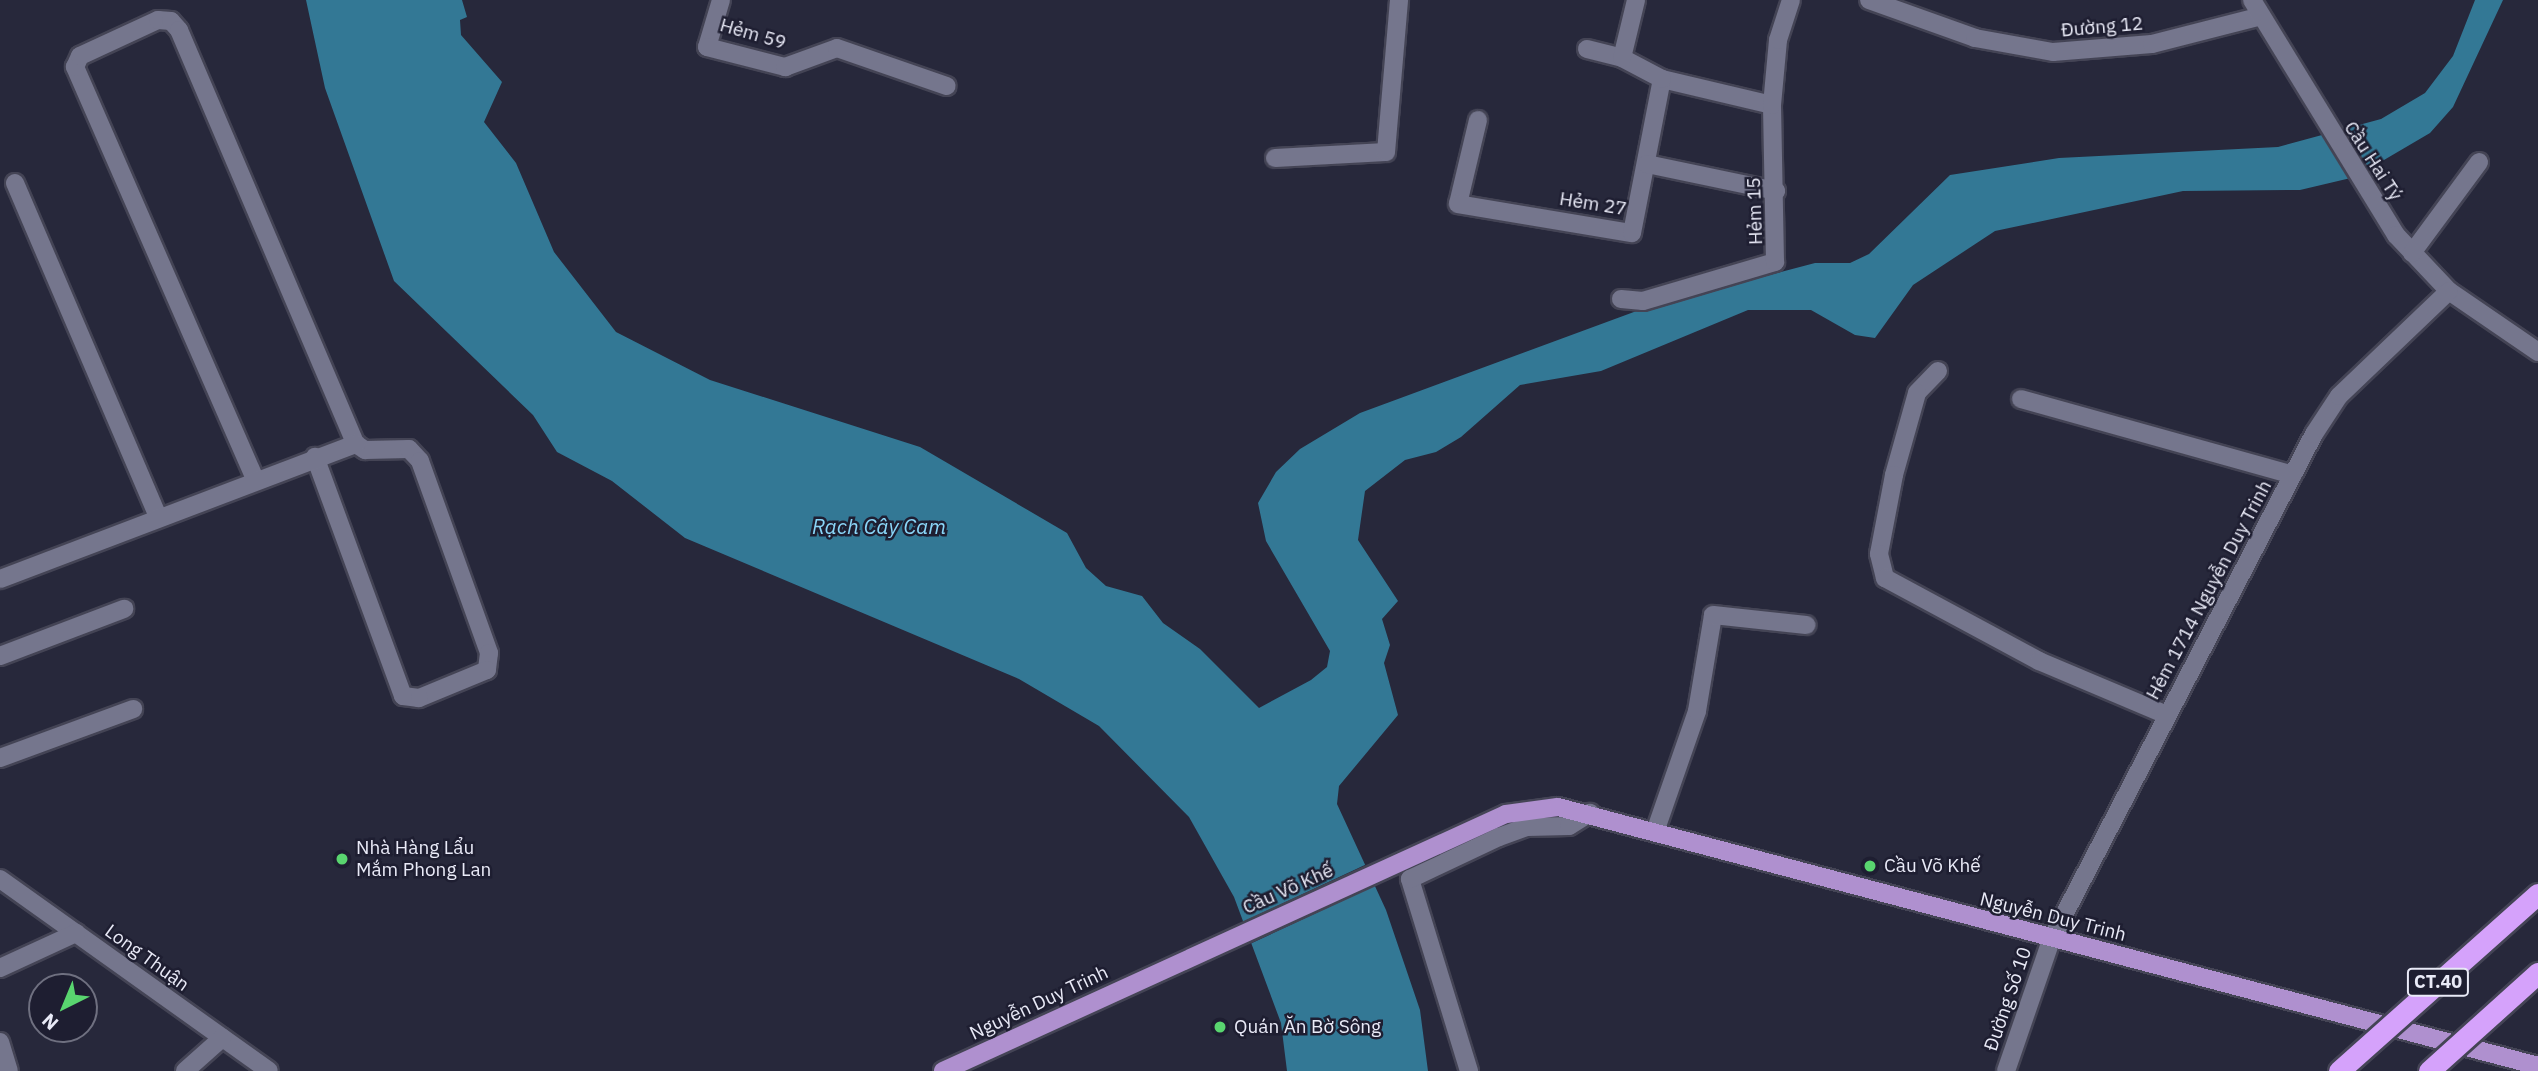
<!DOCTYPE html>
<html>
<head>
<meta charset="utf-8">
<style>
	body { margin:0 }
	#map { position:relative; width:2538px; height:1071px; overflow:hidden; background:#27283b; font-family:"IBM Plex Sans",sans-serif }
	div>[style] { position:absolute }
	.water>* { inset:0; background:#337895 }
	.pier>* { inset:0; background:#27283b; transform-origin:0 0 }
	.roads { filter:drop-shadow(2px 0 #445) drop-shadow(-2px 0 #445) drop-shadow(0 2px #445) drop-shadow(0 -2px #445) }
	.minor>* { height:18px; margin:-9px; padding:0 9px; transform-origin:9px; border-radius:9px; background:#75768d }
	.major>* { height:18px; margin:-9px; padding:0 9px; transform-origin:9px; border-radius:9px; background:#af90cf }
	.bridges { filter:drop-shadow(2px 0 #445) drop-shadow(-2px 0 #445) drop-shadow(0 2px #445) drop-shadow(0 -2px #445) }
	.highway-bridge>* { height:21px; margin:-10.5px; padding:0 10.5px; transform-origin:10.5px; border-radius:10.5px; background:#d5a2fb }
	.dots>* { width:19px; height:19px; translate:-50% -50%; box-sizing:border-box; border:4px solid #1e1e31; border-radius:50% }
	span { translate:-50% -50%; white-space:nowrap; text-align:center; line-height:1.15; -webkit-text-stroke:5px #1e1e31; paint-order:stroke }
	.shield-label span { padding:2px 5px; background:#1e1e31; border:2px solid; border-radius:5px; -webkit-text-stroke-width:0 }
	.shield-label { font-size:18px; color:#e9eaf7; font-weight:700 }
	.street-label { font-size:19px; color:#e9eaf7 }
	.poi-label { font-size:19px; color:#e9eaf7 }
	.left { translate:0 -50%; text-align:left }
	.water-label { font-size:21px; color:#8ad6f8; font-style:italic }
	.north { position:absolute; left:28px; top:973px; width:70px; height:70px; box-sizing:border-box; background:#1e1e31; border:2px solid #6f7080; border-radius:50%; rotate:223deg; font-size:19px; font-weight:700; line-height:28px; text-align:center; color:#e9eaf7 }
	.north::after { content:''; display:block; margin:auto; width:24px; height:32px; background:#59d56f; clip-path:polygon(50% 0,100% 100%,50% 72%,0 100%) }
</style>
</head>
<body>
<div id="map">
	<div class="water">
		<div style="clip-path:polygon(306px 0,462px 0,467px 17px,460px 20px,461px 35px,502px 82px,484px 122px,516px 163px,554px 252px,616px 332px,710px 380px,920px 447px,1067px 533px,1086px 568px,1106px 586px,1142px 596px,1163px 623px,1200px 649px,1259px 708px,1311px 680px,1327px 667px,1330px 651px,1266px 541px,1258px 503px,1276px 472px,1300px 449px,1360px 413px,1642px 309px,1815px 263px,1850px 263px,1869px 254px,1950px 175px,2059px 158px,2278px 147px,2381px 119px,2425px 93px,2453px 56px,2475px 0,2503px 0,2453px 107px,2430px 133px,2355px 177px,2300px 190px,2183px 191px,1995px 231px,1913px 285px,1875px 338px,1855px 335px,1811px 310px,1748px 310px,1601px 371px,1520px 385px,1461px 437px,1436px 452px,1405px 460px,1365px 491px,1358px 540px,1398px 601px,1382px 619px,1390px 645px,1384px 663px,1398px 715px,1339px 786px,1337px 804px,1386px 910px,1420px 1010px,1428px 1071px,1287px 1071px,1281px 1023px,1234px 897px,1189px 817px,1099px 726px,1019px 679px,685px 538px,612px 481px,557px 452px,533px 415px,394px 281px,325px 88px)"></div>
	</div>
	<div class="pier">
		<div style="left:1367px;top:864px;width:23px;height:140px;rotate:65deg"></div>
	</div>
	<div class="roads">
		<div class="minor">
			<div style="left:721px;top:0;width:49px;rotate:106.6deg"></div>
			<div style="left:707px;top:47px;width:81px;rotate:14.4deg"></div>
			<div style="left:785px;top:67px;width:55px;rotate:-20.1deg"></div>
			<div style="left:837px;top:48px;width:116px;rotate:19.1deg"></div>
			<div style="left:1869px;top:0;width:113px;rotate:19.7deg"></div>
			<div style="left:1975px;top:38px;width:79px;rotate:10.2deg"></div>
			<div style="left:2053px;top:52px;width:99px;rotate:-4.6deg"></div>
			<div style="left:2152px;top:44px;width:109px;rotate:-14.3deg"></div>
			<div style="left:2252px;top:0;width:276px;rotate:58.5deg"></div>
			<div style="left:2396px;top:235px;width:77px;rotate:46.6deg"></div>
			<div style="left:2449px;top:291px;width:108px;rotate:34.4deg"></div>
			<div style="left:1587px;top:49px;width:36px;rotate:14deg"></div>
			<div style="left:1662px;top:79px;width:113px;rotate:13.3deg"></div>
			<div style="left:1478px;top:120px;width:86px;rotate:103.4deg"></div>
			<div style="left:1458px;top:204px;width:176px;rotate:9.5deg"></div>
			<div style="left:1632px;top:233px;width:157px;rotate:-79deg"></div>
			<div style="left:1662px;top:79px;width:45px;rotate:-152.3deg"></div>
			<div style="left:1622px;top:58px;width:60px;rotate:-76.4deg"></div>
			<div style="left:1275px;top:158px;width:111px;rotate:-3.1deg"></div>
			<div style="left:1386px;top:152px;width:153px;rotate:-85.1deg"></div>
			<div style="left:1647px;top:164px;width:132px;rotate:11.8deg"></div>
			<div style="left:15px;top:183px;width:362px;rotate:66.8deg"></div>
			<div style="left:2412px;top:253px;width:113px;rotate:-53.6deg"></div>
			<div style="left:1621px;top:299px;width:22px;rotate:5deg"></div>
			<div style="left:1643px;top:301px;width:138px;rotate:-16.5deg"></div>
			<div style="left:1775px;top:262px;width:157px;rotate:-91.1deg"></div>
			<div style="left:1772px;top:105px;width:65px;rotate:-84.7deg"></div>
			<div style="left:1778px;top:40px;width:42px;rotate:-72deg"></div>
			<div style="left:1938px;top:371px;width:30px;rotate:134deg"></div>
			<div style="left:1917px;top:393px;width:85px;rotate:105.7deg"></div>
			<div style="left:1894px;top:475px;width:80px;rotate:100.8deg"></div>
			<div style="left:1879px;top:554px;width:25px;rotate:76deg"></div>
			<div style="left:1885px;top:578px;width:175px;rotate:28.3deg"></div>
			<div style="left:2039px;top:661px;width:139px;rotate:22.9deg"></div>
			<div style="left:2021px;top:399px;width:282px;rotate:15.6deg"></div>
			<div style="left:255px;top:479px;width:450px;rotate:-113.6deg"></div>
			<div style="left:75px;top:67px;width:12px;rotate:-66deg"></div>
			<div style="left:80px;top:56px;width:86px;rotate:-24.8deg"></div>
			<div style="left:158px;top:20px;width:13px;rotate:4deg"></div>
			<div style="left:171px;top:21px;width:12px;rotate:48deg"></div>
			<div style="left:179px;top:30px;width:450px;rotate:66.9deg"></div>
			<div style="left:356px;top:444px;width:11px;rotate:34deg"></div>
			<div style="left:365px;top:450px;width:44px;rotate:-1.3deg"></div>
			<div style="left:409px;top:449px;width:16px;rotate:47deg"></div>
			<div style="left:420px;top:461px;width:204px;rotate:70.2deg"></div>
			<div style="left:489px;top:653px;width:17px;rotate:97deg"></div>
			<div style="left:487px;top:670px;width:74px;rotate:157.6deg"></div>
			<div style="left:419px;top:698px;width:16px;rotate:-173deg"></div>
			<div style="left:403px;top:696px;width:255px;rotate:-110.2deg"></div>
			<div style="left:0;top:579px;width:381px;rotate:-20.8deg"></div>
			<div style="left:0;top:656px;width:133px;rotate:-20.8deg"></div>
			<div style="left:0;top:758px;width:142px;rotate:-20.2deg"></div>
			<div style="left:1656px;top:829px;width:125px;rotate:-70.8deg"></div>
			<div style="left:1697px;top:711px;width:97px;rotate:-80.5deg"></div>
			<div style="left:1713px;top:615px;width:94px;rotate:6.1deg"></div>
			<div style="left:0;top:879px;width:330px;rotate:35.5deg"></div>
			<div style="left:0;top:968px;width:84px;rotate:-24.7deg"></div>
			<div style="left:0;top:1042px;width:30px;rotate:73deg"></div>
			<div style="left:185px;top:1071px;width:50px;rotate:-41.7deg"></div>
			<div style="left:1469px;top:1071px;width:201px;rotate:-107.1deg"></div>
			<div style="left:1410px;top:879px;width:98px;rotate:-25.3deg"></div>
			<div style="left:1499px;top:837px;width:30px;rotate:-20deg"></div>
			<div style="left:1527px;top:827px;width:42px;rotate:-1.4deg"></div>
			<div style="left:1569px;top:826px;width:25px;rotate:-32deg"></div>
			<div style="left:2006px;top:1071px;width:139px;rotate:-71deg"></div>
			<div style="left:2051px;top:940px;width:570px;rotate:-62.54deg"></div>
			<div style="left:2314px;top:434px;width:45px;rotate:-56.7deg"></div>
			<div style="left:2339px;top:396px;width:152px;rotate:-43.7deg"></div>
		</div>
		<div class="major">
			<div style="left:943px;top:1071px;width:619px;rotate:-24.54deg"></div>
			<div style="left:1506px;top:814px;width:52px;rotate:-7.7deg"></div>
			<div style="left:1558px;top:807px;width:1014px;rotate:14.8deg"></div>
		</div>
	</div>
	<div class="bridges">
		<div class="highway-bridge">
			<div style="left:2339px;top:1071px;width:266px;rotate:-41.7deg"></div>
			<div style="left:2429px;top:1071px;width:147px;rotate:-42deg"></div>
		</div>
	</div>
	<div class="dots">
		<div style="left:342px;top:859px;background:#59d56f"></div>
		<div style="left:1870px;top:866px;background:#59d56f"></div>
		<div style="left:1220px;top:1027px;background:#59d56f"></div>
	</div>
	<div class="shield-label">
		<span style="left:2438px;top:982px">CT.40</span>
	</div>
	<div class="street-label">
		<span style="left:2102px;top:27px;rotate:-5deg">Đường 12</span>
		<span style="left:753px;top:34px;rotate:16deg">Hẻm 59</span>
		<span style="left:2373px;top:161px;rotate:57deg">Cầu Hai Tý</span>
		<span style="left:1593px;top:204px;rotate:9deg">Hẻm 27</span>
		<span style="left:1755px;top:211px;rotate:-92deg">Hẻm 15</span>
		<span style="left:2209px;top:590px;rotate:-62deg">Hẻm 1714 Nguyễn Duy Trinh</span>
		<span style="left:1288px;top:889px;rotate:-24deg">Cầu Võ Khế</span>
		<span style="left:2053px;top:917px;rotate:14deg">Nguyễn Duy Trinh</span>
		<span style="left:147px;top:958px;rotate:36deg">Long Thuận</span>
		<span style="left:2008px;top:999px;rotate:-71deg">Đường Số 10</span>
		<span style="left:1039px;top:1003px;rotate:-25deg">Nguyễn Duy Trinh</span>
	</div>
	<div class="poi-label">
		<span class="left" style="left:356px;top:859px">Nhà Hàng Lẩu<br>Mắm Phong Lan</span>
		<span class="left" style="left:1884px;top:866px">Cầu Võ Khế</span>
		<span class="left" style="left:1234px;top:1027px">Quán Ăn Bờ Sông</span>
	</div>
	<div class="water-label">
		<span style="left:879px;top:526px">Rạch Cây Cam</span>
	</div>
	<div class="north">N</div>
</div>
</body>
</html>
